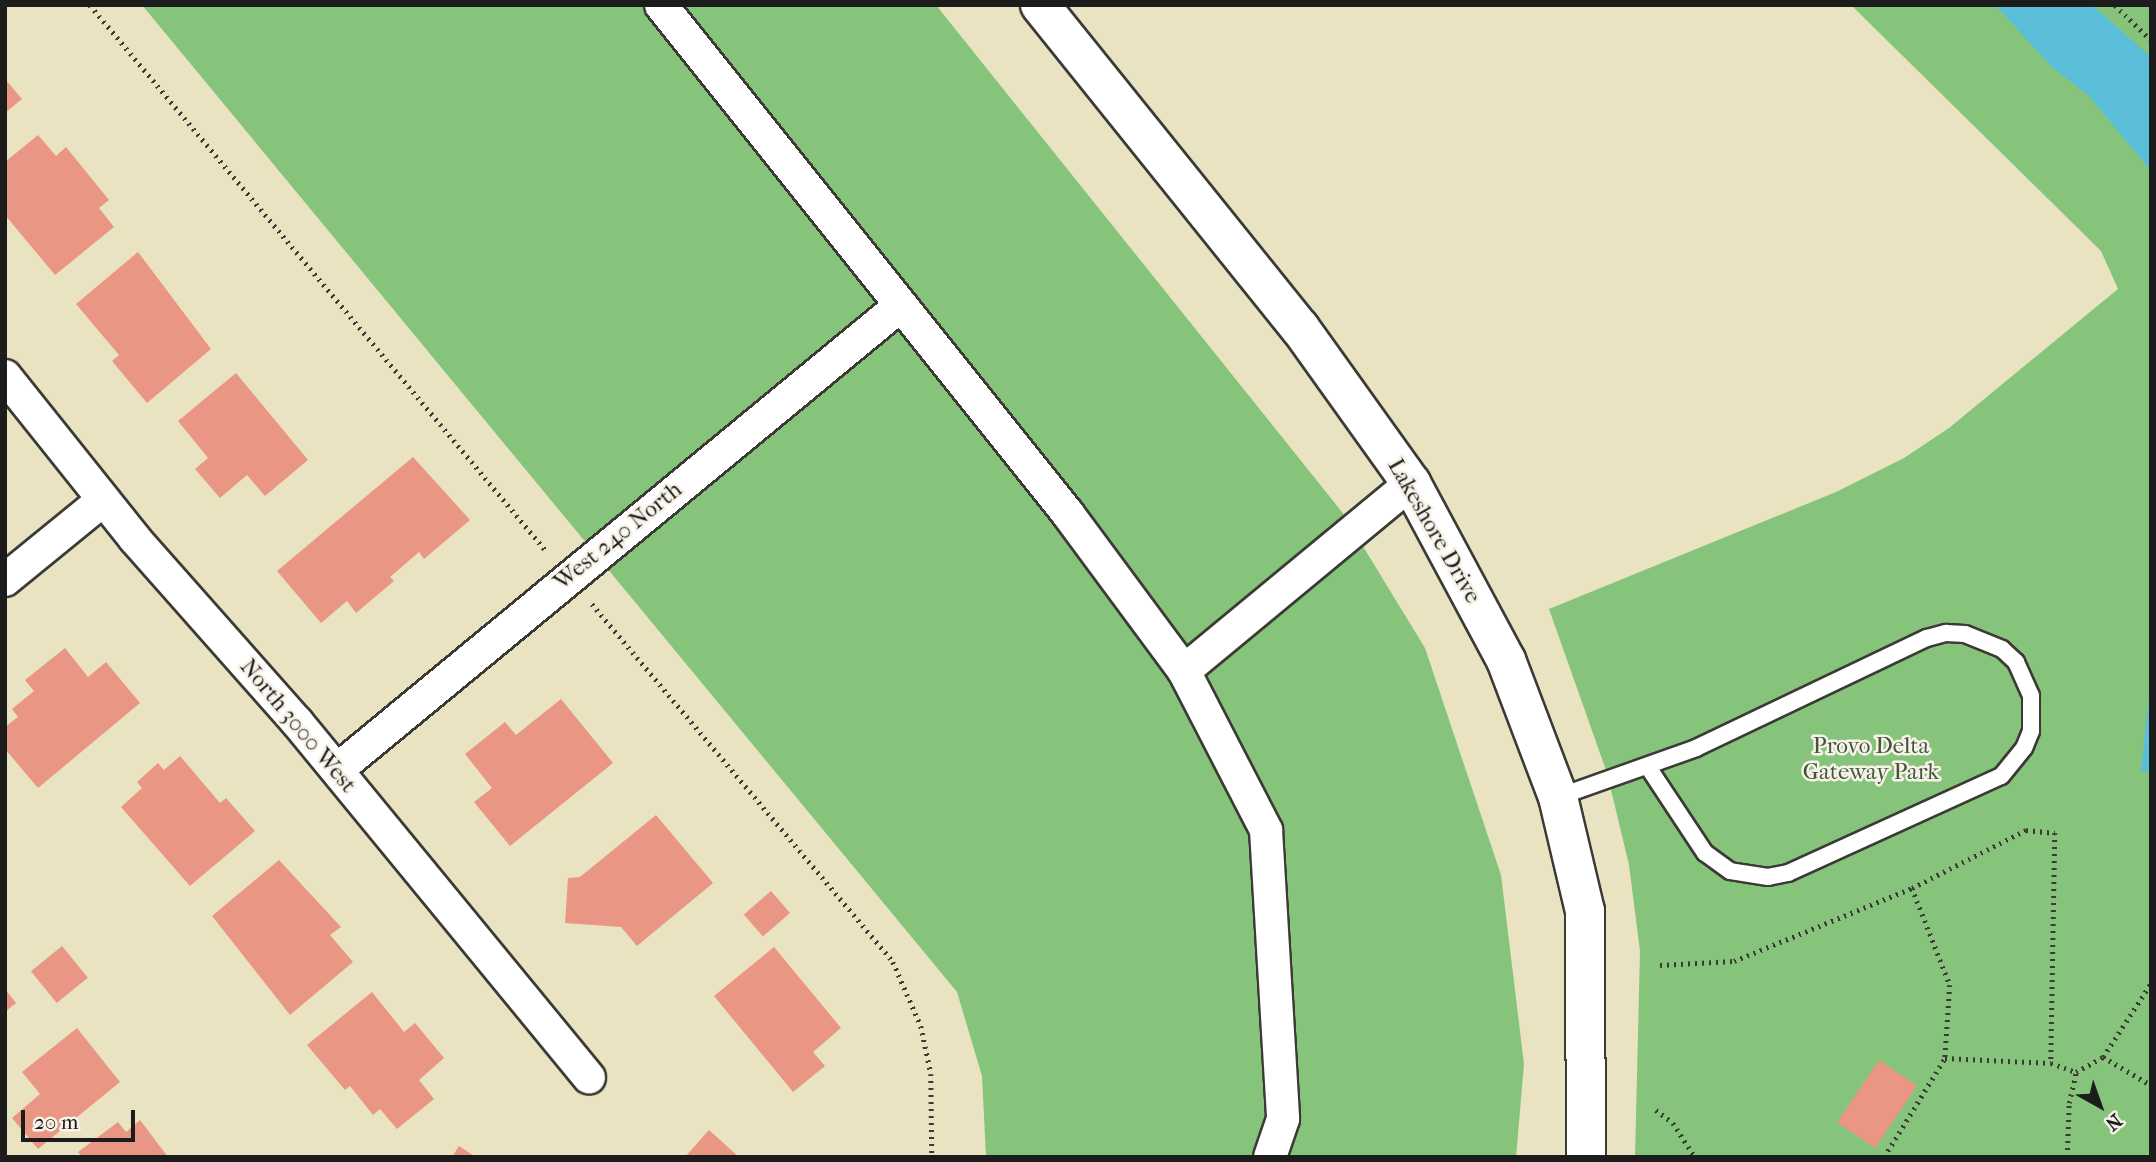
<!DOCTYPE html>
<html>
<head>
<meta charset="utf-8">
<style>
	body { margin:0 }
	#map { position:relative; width:2156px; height:1162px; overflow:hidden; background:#e9e3c2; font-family:"IM FELL French Canon",serif }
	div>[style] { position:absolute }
	.green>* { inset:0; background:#86c47b }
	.water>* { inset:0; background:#5bbfda }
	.building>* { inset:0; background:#ea9684; transform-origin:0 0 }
	.path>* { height:4.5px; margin-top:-2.25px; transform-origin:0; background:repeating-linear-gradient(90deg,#3b3a35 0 2px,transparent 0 7px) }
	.roads { filter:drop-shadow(2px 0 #3b3a35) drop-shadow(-2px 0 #3b3a35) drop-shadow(0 2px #3b3a35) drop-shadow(0 -2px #3b3a35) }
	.lane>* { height:16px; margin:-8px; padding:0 8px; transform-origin:8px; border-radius:8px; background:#fff }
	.street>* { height:32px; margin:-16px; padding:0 16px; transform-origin:16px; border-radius:16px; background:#fff }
	.secondary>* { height:38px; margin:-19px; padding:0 19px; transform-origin:19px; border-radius:19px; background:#fff }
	span { translate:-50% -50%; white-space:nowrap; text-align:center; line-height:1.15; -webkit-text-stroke:5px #f7f3e8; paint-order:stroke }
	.street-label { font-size:23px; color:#1c1c1c }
	.park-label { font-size:23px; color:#41573d }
	.frame { position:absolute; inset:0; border:7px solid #1c1c1c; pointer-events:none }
	.north { position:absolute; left:2065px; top:1071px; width:70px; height:70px; -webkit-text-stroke:5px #f7f3e8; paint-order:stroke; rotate:140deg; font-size:19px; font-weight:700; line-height:28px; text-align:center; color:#1c1c1c }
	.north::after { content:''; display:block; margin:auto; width:24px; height:32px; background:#1c1c1c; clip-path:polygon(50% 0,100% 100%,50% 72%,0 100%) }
	.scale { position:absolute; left:21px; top:1110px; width:114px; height:32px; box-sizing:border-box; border:4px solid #1c1c1c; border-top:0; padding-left:9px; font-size:21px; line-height:24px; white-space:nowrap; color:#1c1c1c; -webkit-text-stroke:5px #f7f3e8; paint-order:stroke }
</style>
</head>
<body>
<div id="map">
	<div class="green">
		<div style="clip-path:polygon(142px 5px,936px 5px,1342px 512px,1425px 648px,1501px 875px,1524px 1064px,1516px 1157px,986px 1157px,982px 1076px,957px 992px)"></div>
		<div style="clip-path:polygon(1851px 5px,2151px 5px,2151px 1157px,1635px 1157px,1640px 951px,1629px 865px,1607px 773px,1549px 609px,1836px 492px,1904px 458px,1949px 428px,2118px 289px,2101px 251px)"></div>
	</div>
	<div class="water">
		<div style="clip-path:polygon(1995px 5px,2092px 5px,2151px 57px,2151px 171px,2089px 96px,2052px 67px)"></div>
		<div style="clip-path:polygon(2151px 676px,2151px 771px,2141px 772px,2141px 771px)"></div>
	</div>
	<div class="building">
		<div style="clip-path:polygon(5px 79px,22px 99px,5px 113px)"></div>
		<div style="clip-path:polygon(38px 135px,56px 156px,66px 147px,109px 200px,99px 208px,114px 227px,55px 275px,5px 215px,5px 162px)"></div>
		<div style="clip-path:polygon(138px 252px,211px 349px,147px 403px,112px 361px,119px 355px,76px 304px)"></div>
		<div style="clip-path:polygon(236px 373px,308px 460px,265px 496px,247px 475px,220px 498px,195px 469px,208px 458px,178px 421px)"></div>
		<div style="clip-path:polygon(413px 457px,470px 520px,424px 559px,419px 552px,390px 577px,394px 581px,356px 613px,347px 601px,321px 623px,277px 571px)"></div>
		<div style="clip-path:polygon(65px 648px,88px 677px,106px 662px,140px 703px,38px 788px,5px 749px,5px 727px,18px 717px,12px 709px,34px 691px,25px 680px)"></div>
		<div style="clip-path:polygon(561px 699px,613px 763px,510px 846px,474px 802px,492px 788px,465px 754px,505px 722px,516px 735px)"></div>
		<div style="clip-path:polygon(180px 756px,220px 803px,226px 798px,255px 831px,190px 886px,121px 807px,142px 788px,137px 782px,158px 763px,164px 770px)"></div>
		<div style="clip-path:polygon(656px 815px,713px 883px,637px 946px,621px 927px,565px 923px,568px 878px,580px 877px)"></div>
		<div style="clip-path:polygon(279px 860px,341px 927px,330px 935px,353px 962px,290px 1015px,212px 916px)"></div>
		<div style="left:771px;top:891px;width:29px;height:36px;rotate:49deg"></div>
		<div style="left:62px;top:946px;width:41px;height:40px;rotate:51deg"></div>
		<div style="clip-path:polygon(774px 947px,841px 1028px,813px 1052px,825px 1066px,793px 1092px,714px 996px)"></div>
		<div style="clip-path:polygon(5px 989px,16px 1003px,5px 1012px)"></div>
		<div style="clip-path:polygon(372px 992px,404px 1032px,415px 1023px,444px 1058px,419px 1080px,434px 1099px,397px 1129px,380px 1109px,373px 1115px,350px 1086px,345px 1090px,307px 1045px)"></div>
		<div style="clip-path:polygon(77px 1028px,120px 1082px,38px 1149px,12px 1118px,40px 1094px,22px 1072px)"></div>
		<div style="left:1879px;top:1060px;width:46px;height:75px;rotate:34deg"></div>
		<div style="clip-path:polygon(140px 1120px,168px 1157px,82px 1157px,78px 1152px,118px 1122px,126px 1132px)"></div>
		<div style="clip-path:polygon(709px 1130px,739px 1157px,685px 1157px)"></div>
		<div style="clip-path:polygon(459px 1146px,476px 1157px,452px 1157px)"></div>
	</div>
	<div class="path">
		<div style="left:90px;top:5px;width:713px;rotate:50.12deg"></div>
		<div style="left:2115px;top:5px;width:50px;rotate:44.2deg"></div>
		<div style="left:592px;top:604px;width:468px;rotate:49.9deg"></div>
		<div style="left:893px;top:962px;width:70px;rotate:66.4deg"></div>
		<div style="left:921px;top:1026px;width:49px;rotate:78.2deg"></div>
		<div style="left:931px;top:1074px;width:83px;rotate:89.3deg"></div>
		<div style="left:1912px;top:888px;width:104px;rotate:68.6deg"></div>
		<div style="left:1950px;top:985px;width:73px;rotate:93.9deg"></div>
		<div style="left:1945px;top:1058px;width:106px;rotate:2.7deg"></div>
		<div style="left:2051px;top:1063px;width:27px;rotate:20deg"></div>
		<div style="left:1660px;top:965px;width:74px;rotate:-3.1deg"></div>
		<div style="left:1734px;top:961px;width:192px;rotate:-22.3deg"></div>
		<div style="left:1912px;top:888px;width:128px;rotate:-27deg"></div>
		<div style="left:2026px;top:830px;width:29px;rotate:6deg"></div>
		<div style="left:2055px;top:833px;width:230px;rotate:91deg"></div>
		<div style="left:2103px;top:1057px;width:56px;rotate:30.3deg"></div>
		<div style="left:1656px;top:1110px;width:21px;rotate:37deg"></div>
		<div style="left:1673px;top:1123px;width:40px;rotate:57.1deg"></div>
		<div style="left:1884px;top:1157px;width:116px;rotate:-58.4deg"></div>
		<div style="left:2067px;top:1157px;width:54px;rotate:-87.9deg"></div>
		<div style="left:2069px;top:1103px;width:32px;rotate:-77deg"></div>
		<div style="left:2076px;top:1072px;width:31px;rotate:-29deg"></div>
		<div style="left:2103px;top:1057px;width:88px;rotate:-57deg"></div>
	</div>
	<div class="roads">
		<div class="lane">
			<div style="left:1558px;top:797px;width:146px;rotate:-19.5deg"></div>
			<div style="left:1696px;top:748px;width:256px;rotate:-25.5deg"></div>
			<div style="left:1927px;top:638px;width:20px;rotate:-15deg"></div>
			<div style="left:1946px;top:633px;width:19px;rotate:3deg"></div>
			<div style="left:1965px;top:634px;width:40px;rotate:22deg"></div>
			<div style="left:2002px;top:649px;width:19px;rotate:43deg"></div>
			<div style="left:2016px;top:662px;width:37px;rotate:66deg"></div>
			<div style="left:2031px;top:696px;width:35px;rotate:90deg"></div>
			<div style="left:2031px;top:731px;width:18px;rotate:112deg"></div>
			<div style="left:2024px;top:748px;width:36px;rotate:129deg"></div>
			<div style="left:2001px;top:776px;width:234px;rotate:155.5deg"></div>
			<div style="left:1788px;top:873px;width:20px;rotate:169deg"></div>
			<div style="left:1768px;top:877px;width:38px;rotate:-171deg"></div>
			<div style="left:1730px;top:871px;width:31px;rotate:-144deg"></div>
			<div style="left:1705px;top:853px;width:103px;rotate:-123.5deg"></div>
		</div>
		<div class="street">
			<div style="left:661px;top:5px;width:652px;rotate:51.35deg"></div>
			<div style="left:1068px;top:514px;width:195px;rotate:53.5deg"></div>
			<div style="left:1184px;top:671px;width:179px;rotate:62.7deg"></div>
			<div style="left:1266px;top:830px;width:289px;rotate:86.6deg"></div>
			<div style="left:1283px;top:1119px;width:40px;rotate:108.9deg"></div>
			<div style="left:5px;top:376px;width:208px;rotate:51.4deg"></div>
			<div style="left:135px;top:539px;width:244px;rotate:48.5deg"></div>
			<div style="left:297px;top:722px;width:460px;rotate:50.6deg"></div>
			<div style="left:5px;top:580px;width:127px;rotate:-39.2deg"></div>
			<div style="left:1184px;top:671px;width:295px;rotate:-39.6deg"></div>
			<div style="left:337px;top:770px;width:731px;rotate:-39.5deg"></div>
		</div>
		<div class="secondary">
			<div style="left:1040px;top:5px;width:415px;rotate:51.2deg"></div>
			<div style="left:1300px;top:328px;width:191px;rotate:54.4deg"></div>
			<div style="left:1411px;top:483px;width:201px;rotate:61.8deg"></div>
			<div style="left:1506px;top:660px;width:147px;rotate:69.2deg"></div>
			<div style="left:1558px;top:797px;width:117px;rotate:76.7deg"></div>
			<div style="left:1585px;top:911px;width:246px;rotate:89.8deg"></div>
		</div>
	</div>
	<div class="street-label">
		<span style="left:1434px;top:531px;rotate:60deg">Lakeshore Drive</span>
		<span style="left:618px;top:536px;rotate:-39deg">West 240 North</span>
		<span style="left:298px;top:726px;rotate:50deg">North 3000 West</span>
	</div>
	<div class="park-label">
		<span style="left:1871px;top:759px">Provo Delta<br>Gateway Park</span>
	</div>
	<div class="frame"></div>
	<div class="north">N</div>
	<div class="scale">20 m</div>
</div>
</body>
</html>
